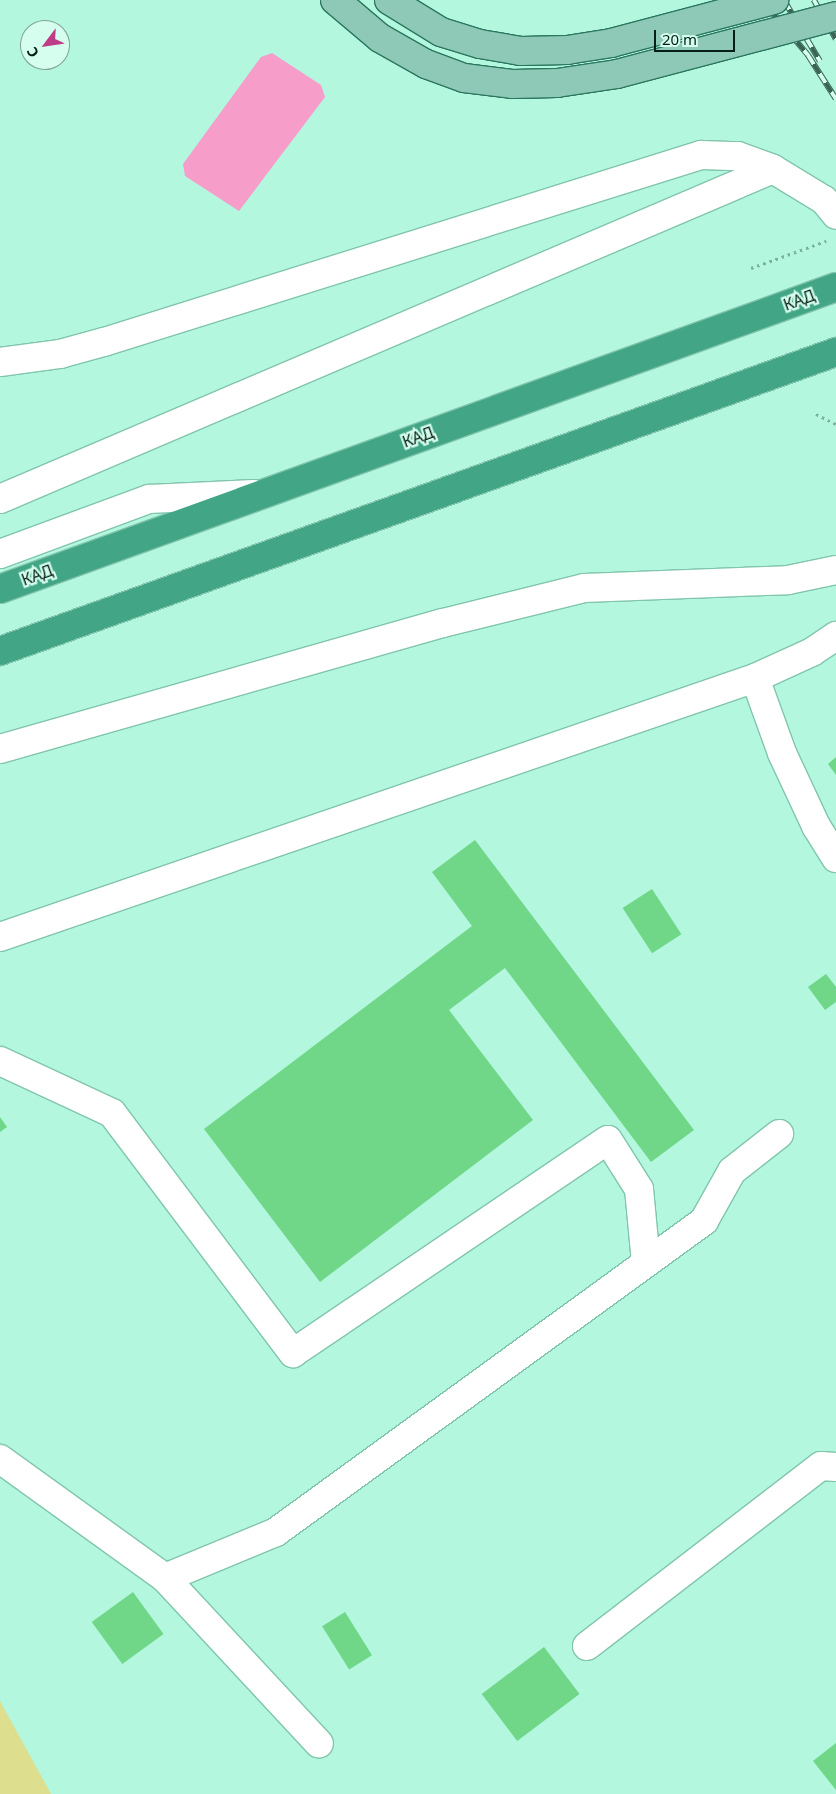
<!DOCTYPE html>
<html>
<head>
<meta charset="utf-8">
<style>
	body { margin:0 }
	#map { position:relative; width:836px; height:1794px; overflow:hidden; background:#b2f7de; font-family:"Noto Sans",sans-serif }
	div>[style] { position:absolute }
	.green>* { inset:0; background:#ddde8e }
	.water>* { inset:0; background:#f79dc9 }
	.building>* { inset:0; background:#6fd787; transform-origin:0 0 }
	.path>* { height:3px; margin-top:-1.5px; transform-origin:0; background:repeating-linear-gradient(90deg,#79b19d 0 2.5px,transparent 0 6.5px) }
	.roads { filter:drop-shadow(1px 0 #81c5ac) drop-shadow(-1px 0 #81c5ac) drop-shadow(0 1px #81c5ac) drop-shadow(0 -1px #81c5ac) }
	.minor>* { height:28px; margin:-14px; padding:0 14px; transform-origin:14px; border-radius:14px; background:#fff }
	.highway>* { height:28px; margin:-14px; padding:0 14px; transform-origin:14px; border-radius:14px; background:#41a586 }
	.rail>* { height:5.5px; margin-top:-2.75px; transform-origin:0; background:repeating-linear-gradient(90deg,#d6feee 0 11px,#3a6355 0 22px); box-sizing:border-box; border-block:1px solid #3a6355 }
	.bridges { filter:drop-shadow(1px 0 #2b765e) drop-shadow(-1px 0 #2b765e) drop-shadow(0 1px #2b765e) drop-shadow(0 -1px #2b765e) }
	.major-bridge>* { height:28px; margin:-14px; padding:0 14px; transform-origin:14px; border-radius:14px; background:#8dc9b6 }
	span { translate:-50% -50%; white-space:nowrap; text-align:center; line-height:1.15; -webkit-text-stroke:4.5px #d6feee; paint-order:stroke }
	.street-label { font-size:16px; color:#021e15 }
	.north { position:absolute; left:20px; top:20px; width:50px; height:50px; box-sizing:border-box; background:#d6feee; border:1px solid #81a497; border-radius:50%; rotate:239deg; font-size:14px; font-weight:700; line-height:20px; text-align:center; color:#021e15 }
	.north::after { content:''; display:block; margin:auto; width:18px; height:22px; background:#bd3c85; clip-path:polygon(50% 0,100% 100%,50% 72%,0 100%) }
	.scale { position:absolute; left:654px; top:30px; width:81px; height:22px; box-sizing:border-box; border:2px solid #021e15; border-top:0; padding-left:6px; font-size:15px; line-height:18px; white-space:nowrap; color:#021e15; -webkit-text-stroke:4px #d6feee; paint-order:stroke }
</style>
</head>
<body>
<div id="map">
	<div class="green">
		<div style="clip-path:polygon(0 1701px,51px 1794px,0 1794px)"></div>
	</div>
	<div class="water">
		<div style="clip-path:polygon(272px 53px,321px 85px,325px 97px,239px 211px,185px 176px,183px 164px,261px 57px)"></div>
	</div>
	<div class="building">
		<div style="clip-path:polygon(836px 757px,836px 775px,828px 764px)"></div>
		<div style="clip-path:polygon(475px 840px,694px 1130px,651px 1162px,505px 968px,449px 1010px,533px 1120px,320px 1282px,204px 1129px,472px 926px,432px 872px)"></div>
		<div style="left:652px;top:889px;width:54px;height:35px;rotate:57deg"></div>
		<div style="clip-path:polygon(826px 974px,836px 987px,836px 1002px,825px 1010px,808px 987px)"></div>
		<div style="clip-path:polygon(0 1117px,7px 1127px,0 1132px)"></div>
		<div style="left:133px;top:1592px;width:52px;height:51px;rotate:54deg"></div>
		<div style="left:345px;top:1612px;width:51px;height:27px;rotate:58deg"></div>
		<div style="left:544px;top:1647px;width:59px;height:78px;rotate:53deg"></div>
		<div style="clip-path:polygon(836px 1743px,836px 1790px,813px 1761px)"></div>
	</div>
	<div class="path">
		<div style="left:751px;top:268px;width:80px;rotate:-19.8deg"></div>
		<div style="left:816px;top:414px;width:22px;rotate:27deg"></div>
	</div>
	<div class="roads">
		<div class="minor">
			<div style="left:0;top:362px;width:61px;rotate:-7.6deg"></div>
			<div style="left:60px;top:354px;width:46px;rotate:-15.3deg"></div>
			<div style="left:104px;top:342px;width:626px;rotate:-17.39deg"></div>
			<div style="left:701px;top:155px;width:37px;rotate:2deg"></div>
			<div style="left:738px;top:156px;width:37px;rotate:20deg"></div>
			<div style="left:773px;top:169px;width:60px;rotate:31.3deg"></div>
			<div style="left:824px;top:200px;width:19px;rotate:51deg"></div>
			<div style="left:0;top:499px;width:840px;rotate:-23.12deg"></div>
			<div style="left:0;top:554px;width:159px;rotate:-20.3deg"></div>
			<div style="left:149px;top:499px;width:105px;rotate:-2.7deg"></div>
			<div style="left:755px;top:678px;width:80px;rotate:70.2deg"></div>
			<div style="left:782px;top:753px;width:81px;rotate:65deg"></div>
			<div style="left:816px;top:826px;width:38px;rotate:58deg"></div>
			<div style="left:0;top:749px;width:461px;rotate:-15.9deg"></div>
			<div style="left:443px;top:623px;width:145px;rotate:-13.9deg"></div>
			<div style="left:584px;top:588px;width:204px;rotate:-2.2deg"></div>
			<div style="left:788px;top:580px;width:49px;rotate:-11.8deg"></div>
			<div style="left:0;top:937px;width:798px;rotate:-18.93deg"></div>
			<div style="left:755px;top:678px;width:63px;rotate:-24.5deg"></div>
			<div style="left:812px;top:652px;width:29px;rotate:-34deg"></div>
			<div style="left:0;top:1061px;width:123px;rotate:24.9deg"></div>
			<div style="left:112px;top:1113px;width:301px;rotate:53deg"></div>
			<div style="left:293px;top:1353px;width:380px;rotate:-34.1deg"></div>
			<div style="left:608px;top:1140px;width:58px;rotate:57.7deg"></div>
			<div style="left:639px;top:1189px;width:74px;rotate:84.6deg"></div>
			<div style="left:0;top:1459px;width:203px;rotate:35.8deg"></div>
			<div style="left:165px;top:1578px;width:226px;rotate:47.1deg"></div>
			<div style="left:165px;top:1578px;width:120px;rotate:-22.5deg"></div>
			<div style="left:276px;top:1532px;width:529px;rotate:-36deg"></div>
			<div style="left:704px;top:1221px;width:57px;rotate:-60.8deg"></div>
			<div style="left:732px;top:1171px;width:60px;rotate:-38.2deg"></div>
			<div style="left:587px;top:1646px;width:295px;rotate:-37.6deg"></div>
			<div style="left:821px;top:1466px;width:15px;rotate:4deg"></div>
		</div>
		<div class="highway">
			<div style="left:0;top:589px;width:889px;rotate:-19.86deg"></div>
			<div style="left:0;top:651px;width:888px;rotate:-19.68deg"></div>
		</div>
	</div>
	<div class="rail">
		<div style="left:762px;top:0;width:72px;rotate:50.1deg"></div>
		<div style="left:808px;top:55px;width:52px;rotate:57.5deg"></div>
		<div style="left:784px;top:0;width:71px;rotate:59.5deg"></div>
		<div style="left:814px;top:0;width:45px;rotate:60.6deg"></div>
	</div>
	<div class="bridges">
		<div class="major-bridge">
			<div style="left:335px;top:0;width:59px;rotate:40.2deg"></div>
			<div style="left:380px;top:38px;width:53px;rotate:29.5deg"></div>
			<div style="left:426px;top:64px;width:40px;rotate:20.2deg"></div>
			<div style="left:464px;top:78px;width:48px;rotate:7.1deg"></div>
			<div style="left:512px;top:84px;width:45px;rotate:-1.3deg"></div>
			<div style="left:557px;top:83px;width:61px;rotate:-8.5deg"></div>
			<div style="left:617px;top:74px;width:227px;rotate:-14.8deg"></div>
			<div style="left:389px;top:0;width:61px;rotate:31.6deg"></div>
			<div style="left:441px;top:32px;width:41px;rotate:17.1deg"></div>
			<div style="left:480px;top:44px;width:42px;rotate:9.7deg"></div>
			<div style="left:521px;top:51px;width:46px;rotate:-1.2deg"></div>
			<div style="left:567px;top:50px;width:45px;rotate:-9deg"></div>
			<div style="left:611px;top:43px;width:169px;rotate:-14.8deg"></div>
		</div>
	</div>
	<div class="street-label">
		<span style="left:799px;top:300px;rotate:-20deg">КАД</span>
		<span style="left:418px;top:437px;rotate:-20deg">КАД</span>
		<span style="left:37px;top:575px;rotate:-20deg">КАД</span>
	</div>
	<div class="north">С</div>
	<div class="scale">20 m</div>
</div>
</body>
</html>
